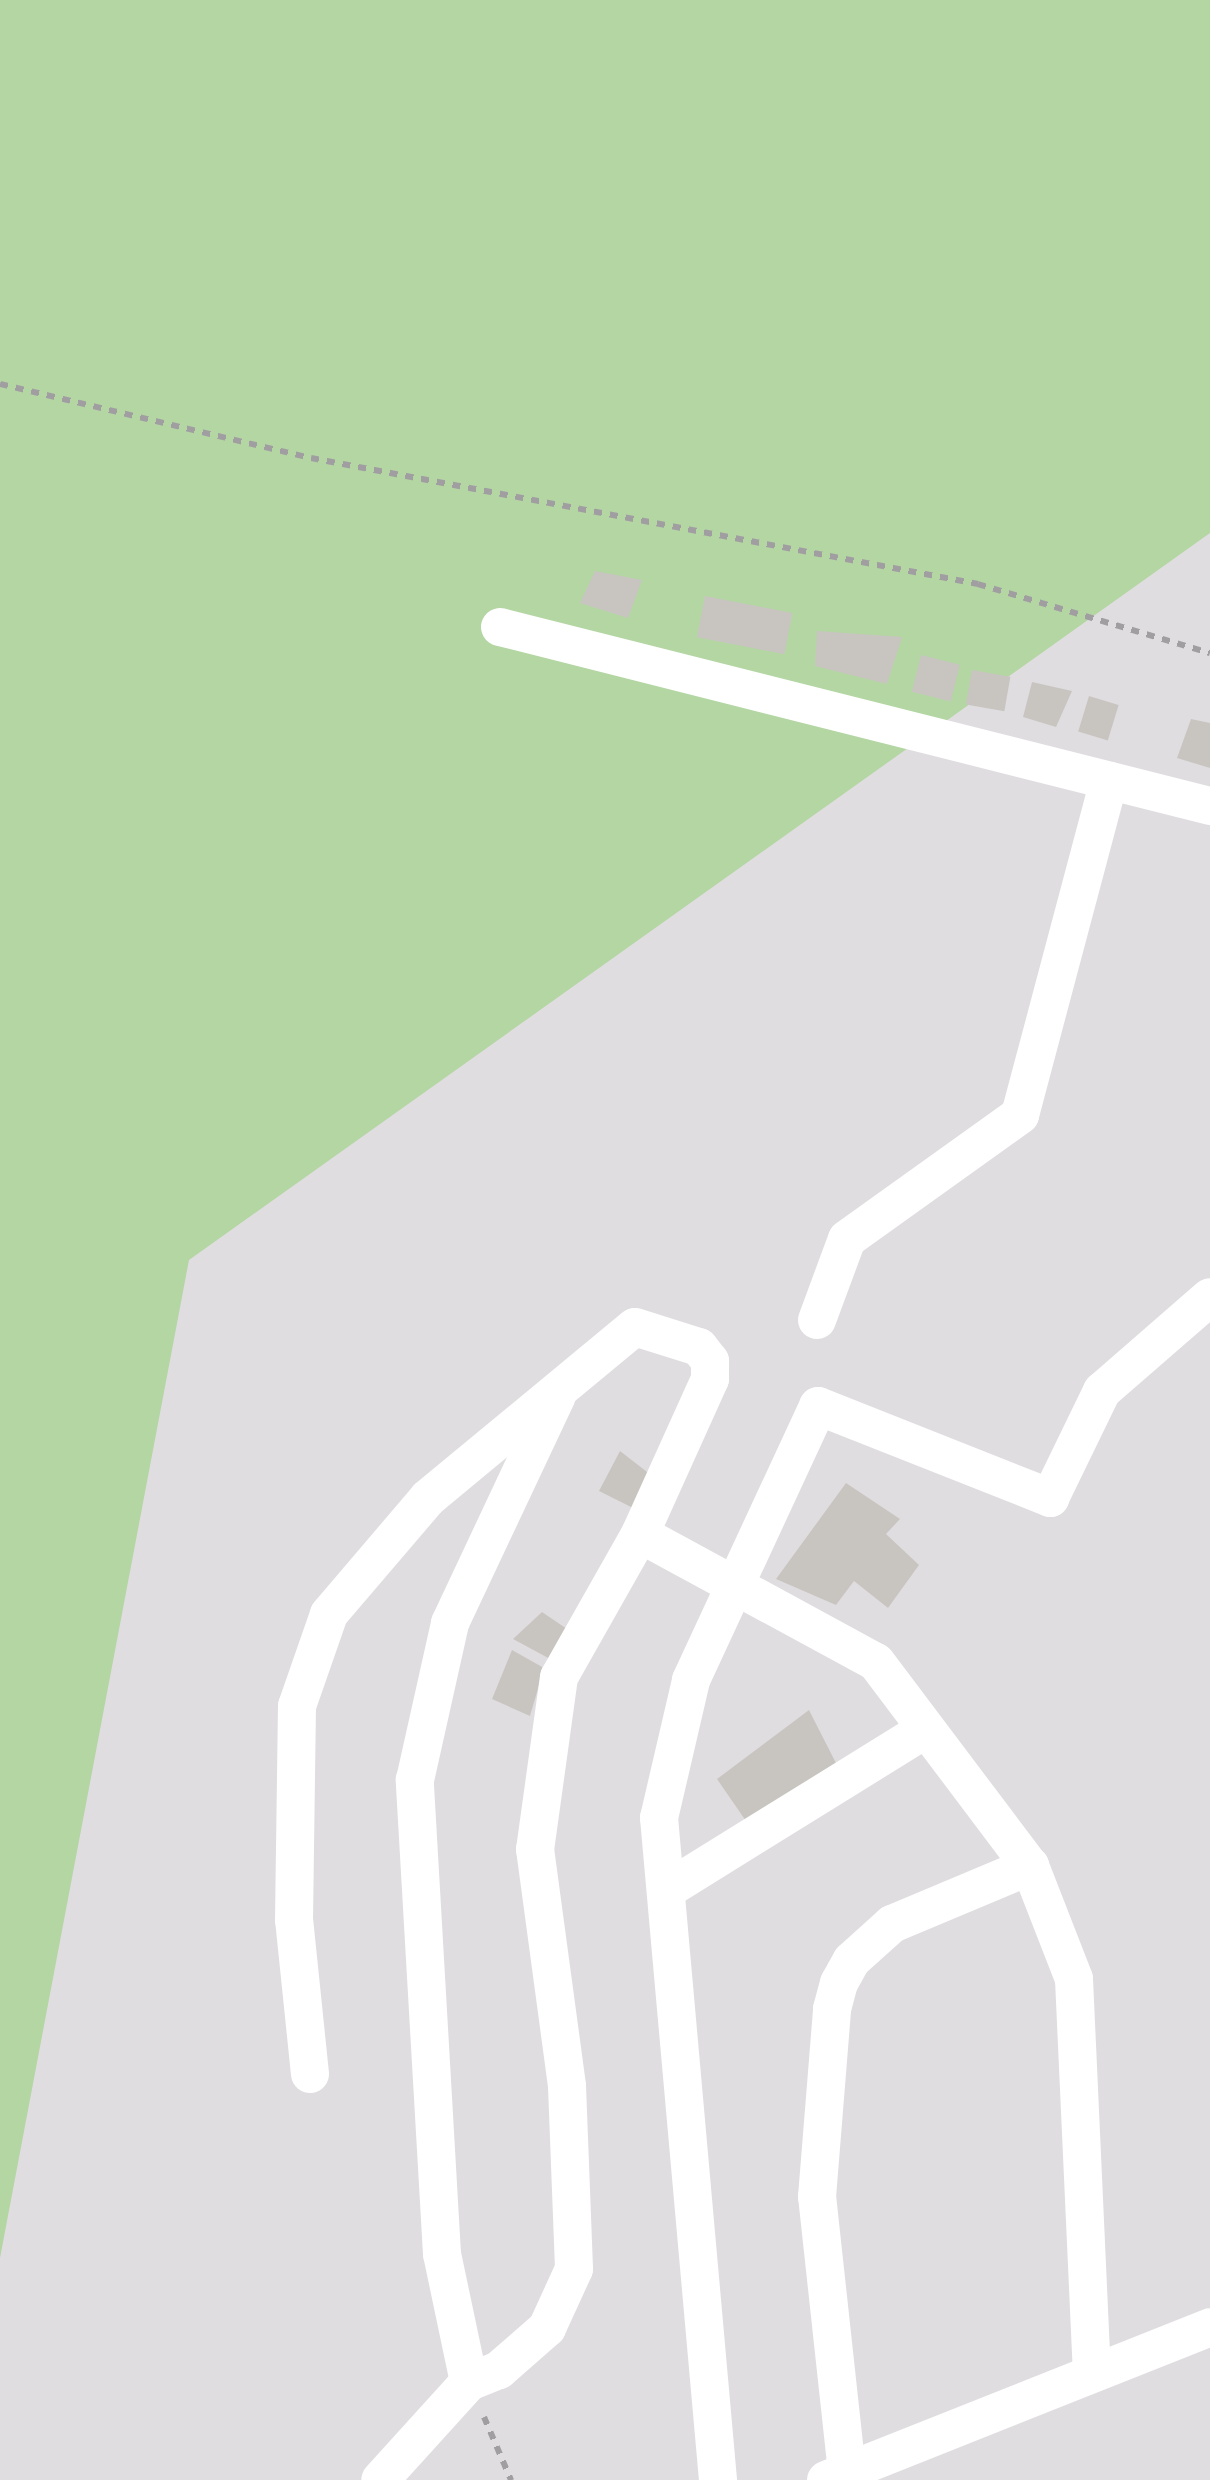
<!DOCTYPE html>
<html>
<head>
<meta charset="utf-8">
<style>
	body { margin:0 }
	#map { position:relative; width:1210px; height:2480px; overflow:hidden; background:#e0dde1; font-family:Karla,sans-serif }
	div>[style] { position:absolute }
	.green>* { inset:0; background:#b3d6a3 }
	.building>* { inset:0; background:#c8c5c1; transform-origin:0 0 }
	.path>* { height:6px; margin-top:-3px; transform-origin:0; background:repeating-linear-gradient(90deg,#a19ea2 0 8px,transparent 0 16px) }
	.street>* { height:38px; margin:-19px; padding:0 19px; transform-origin:19px; border-radius:19px; background:#fff }
	span { translate:-50% -50%; white-space:nowrap; text-align:center; line-height:1.15; -webkit-text-stroke:9px #fff; paint-order:stroke }
</style>
</head>
<body>
<div id="map">
	<div class="green">
		<div style="clip-path:polygon(0 0,1210px 0,1210px 533px,189px 1260px,0 2258px)"></div>
	</div>
	<div class="building">
		<div style="clip-path:polygon(595px 571px,642px 580px,628px 618px,580px 603px)"></div>
		<div style="left:705px;top:596px;width:89px;height:42px;rotate:11deg"></div>
		<div style="clip-path:polygon(817px 631px,902px 637px,887px 684px,815px 666px)"></div>
		<div style="left:921px;top:655px;width:40px;height:38px;rotate:14deg"></div>
		<div style="left:972px;top:670px;width:39px;height:35px;rotate:10deg"></div>
		<div style="clip-path:polygon(1032px 682px,1072px 691px,1056px 727px,1023px 717px)"></div>
		<div style="left:1089px;top:696px;width:31px;height:37px;rotate:17deg"></div>
		<div style="clip-path:polygon(1191px 719px,1210px 723px,1210px 768px,1177px 758px)"></div>
		<div style="clip-path:polygon(620px 1451px,651px 1475px,635px 1509px,599px 1491px)"></div>
		<div style="clip-path:polygon(846px 1483px,900px 1519px,886px 1534px,919px 1565px,888px 1608px,854px 1581px,836px 1605px,776px 1579px)"></div>
		<div style="clip-path:polygon(542px 1612px,570px 1631px,552px 1660px,513px 1639px)"></div>
		<div style="clip-path:polygon(512px 1650px,544px 1668px,530px 1716px,492px 1699px)"></div>
		<div style="clip-path:polygon(809px 1710px,840px 1771px,748px 1824px,717px 1779px)"></div>
	</div>
	<div class="path">
		<div style="left:0;top:384px;width:320px;rotate:13.4deg"></div>
		<div style="left:311px;top:458px;width:679px;rotate:10.7deg"></div>
		<div style="left:978px;top:584px;width:242px;rotate:16.6deg"></div>
		<div style="left:484px;top:2417px;width:69px;rotate:66.8deg"></div>
	</div>
	<div class="street">
		<div style="left:500px;top:627px;width:732px;rotate:14.15deg"></div>
		<div style="left:817px;top:1320px;width:86px;rotate:-69.7deg"></div>
		<div style="left:847px;top:1239px;width:213px;rotate:-35.6deg"></div>
		<div style="left:1020px;top:1115px;width:346px;rotate:-75.1deg"></div>
		<div style="left:640px;top:1534px;width:268px;rotate:28.5deg"></div>
		<div style="left:876px;top:1662px;width:256px;rotate:53deg"></div>
		<div style="left:1030px;top:1866px;width:121px;rotate:68.7deg"></div>
		<div style="left:1074px;top:1979px;width:395px;rotate:87.4deg"></div>
		<div style="left:668px;top:1889px;width:301px;rotate:-31.8deg"></div>
		<div style="left:310px;top:2074px;width:155px;rotate:-95.9deg"></div>
		<div style="left:294px;top:1920px;width:214px;rotate:-89.2deg"></div>
		<div style="left:297px;top:1706px;width:97px;rotate:-70.8deg"></div>
		<div style="left:329px;top:1614px;width:153px;rotate:-49.5deg"></div>
		<div style="left:428px;top:1498px;width:268px;rotate:-39.6deg"></div>
		<div style="left:635px;top:1327px;width:67px;rotate:17.4deg"></div>
		<div style="left:699px;top:1347px;width:18px;rotate:52deg"></div>
		<div style="left:710px;top:1361px;width:18px;rotate:90deg"></div>
		<div style="left:710px;top:1379px;width:170px;rotate:114.3deg"></div>
		<div style="left:640px;top:1534px;width:164px;rotate:119.5deg"></div>
		<div style="left:559px;top:1677px;width:174px;rotate:97.9deg"></div>
		<div style="left:535px;top:1849px;width:239px;rotate:82.3deg"></div>
		<div style="left:567px;top:2086px;width:183px;rotate:87.8deg"></div>
		<div style="left:574px;top:2269px;width:65px;rotate:114.6deg"></div>
		<div style="left:547px;top:2328px;width:64px;rotate:138.8deg"></div>
		<div style="left:499px;top:2370px;width:32px;rotate:158deg"></div>
		<div style="left:469px;top:2382px;width:132px;rotate:132.2deg"></div>
		<div style="left:469px;top:2382px;width:131px;rotate:-101.9deg"></div>
		<div style="left:442px;top:2254px;width:475px;rotate:-93.3deg"></div>
		<div style="left:415px;top:1780px;width:161px;rotate:-77.4deg"></div>
		<div style="left:450px;top:1623px;width:251px;rotate:-64.8deg"></div>
		<div style="left:847px;top:2472px;width:277px;rotate:-96.2deg"></div>
		<div style="left:817px;top:2197px;width:189px;rotate:-85.4deg"></div>
		<div style="left:832px;top:2009px;width:27px;rotate:-75deg"></div>
		<div style="left:839px;top:1983px;width:26px;rotate:-61deg"></div>
		<div style="left:852px;top:1960px;width:54px;rotate:-42deg"></div>
		<div style="left:892px;top:1924px;width:150px;rotate:-22.8deg"></div>
		<div style="left:718px;top:2480px;width:665px;rotate:-95.09deg"></div>
		<div style="left:659px;top:1818px;width:142px;rotate:-76.9deg"></div>
		<div style="left:691px;top:1680px;width:302px;rotate:-65.1deg"></div>
		<div style="left:818px;top:1406px;width:250px;rotate:21.6deg"></div>
		<div style="left:1050px;top:1498px;width:119px;rotate:-64.1deg"></div>
		<div style="left:1102px;top:1391px;width:143px;rotate:-41deg"></div>
		<div style="left:826px;top:2480px;width:413px;rotate:-21.7deg"></div>
	</div>
</div>
</body>
</html>
